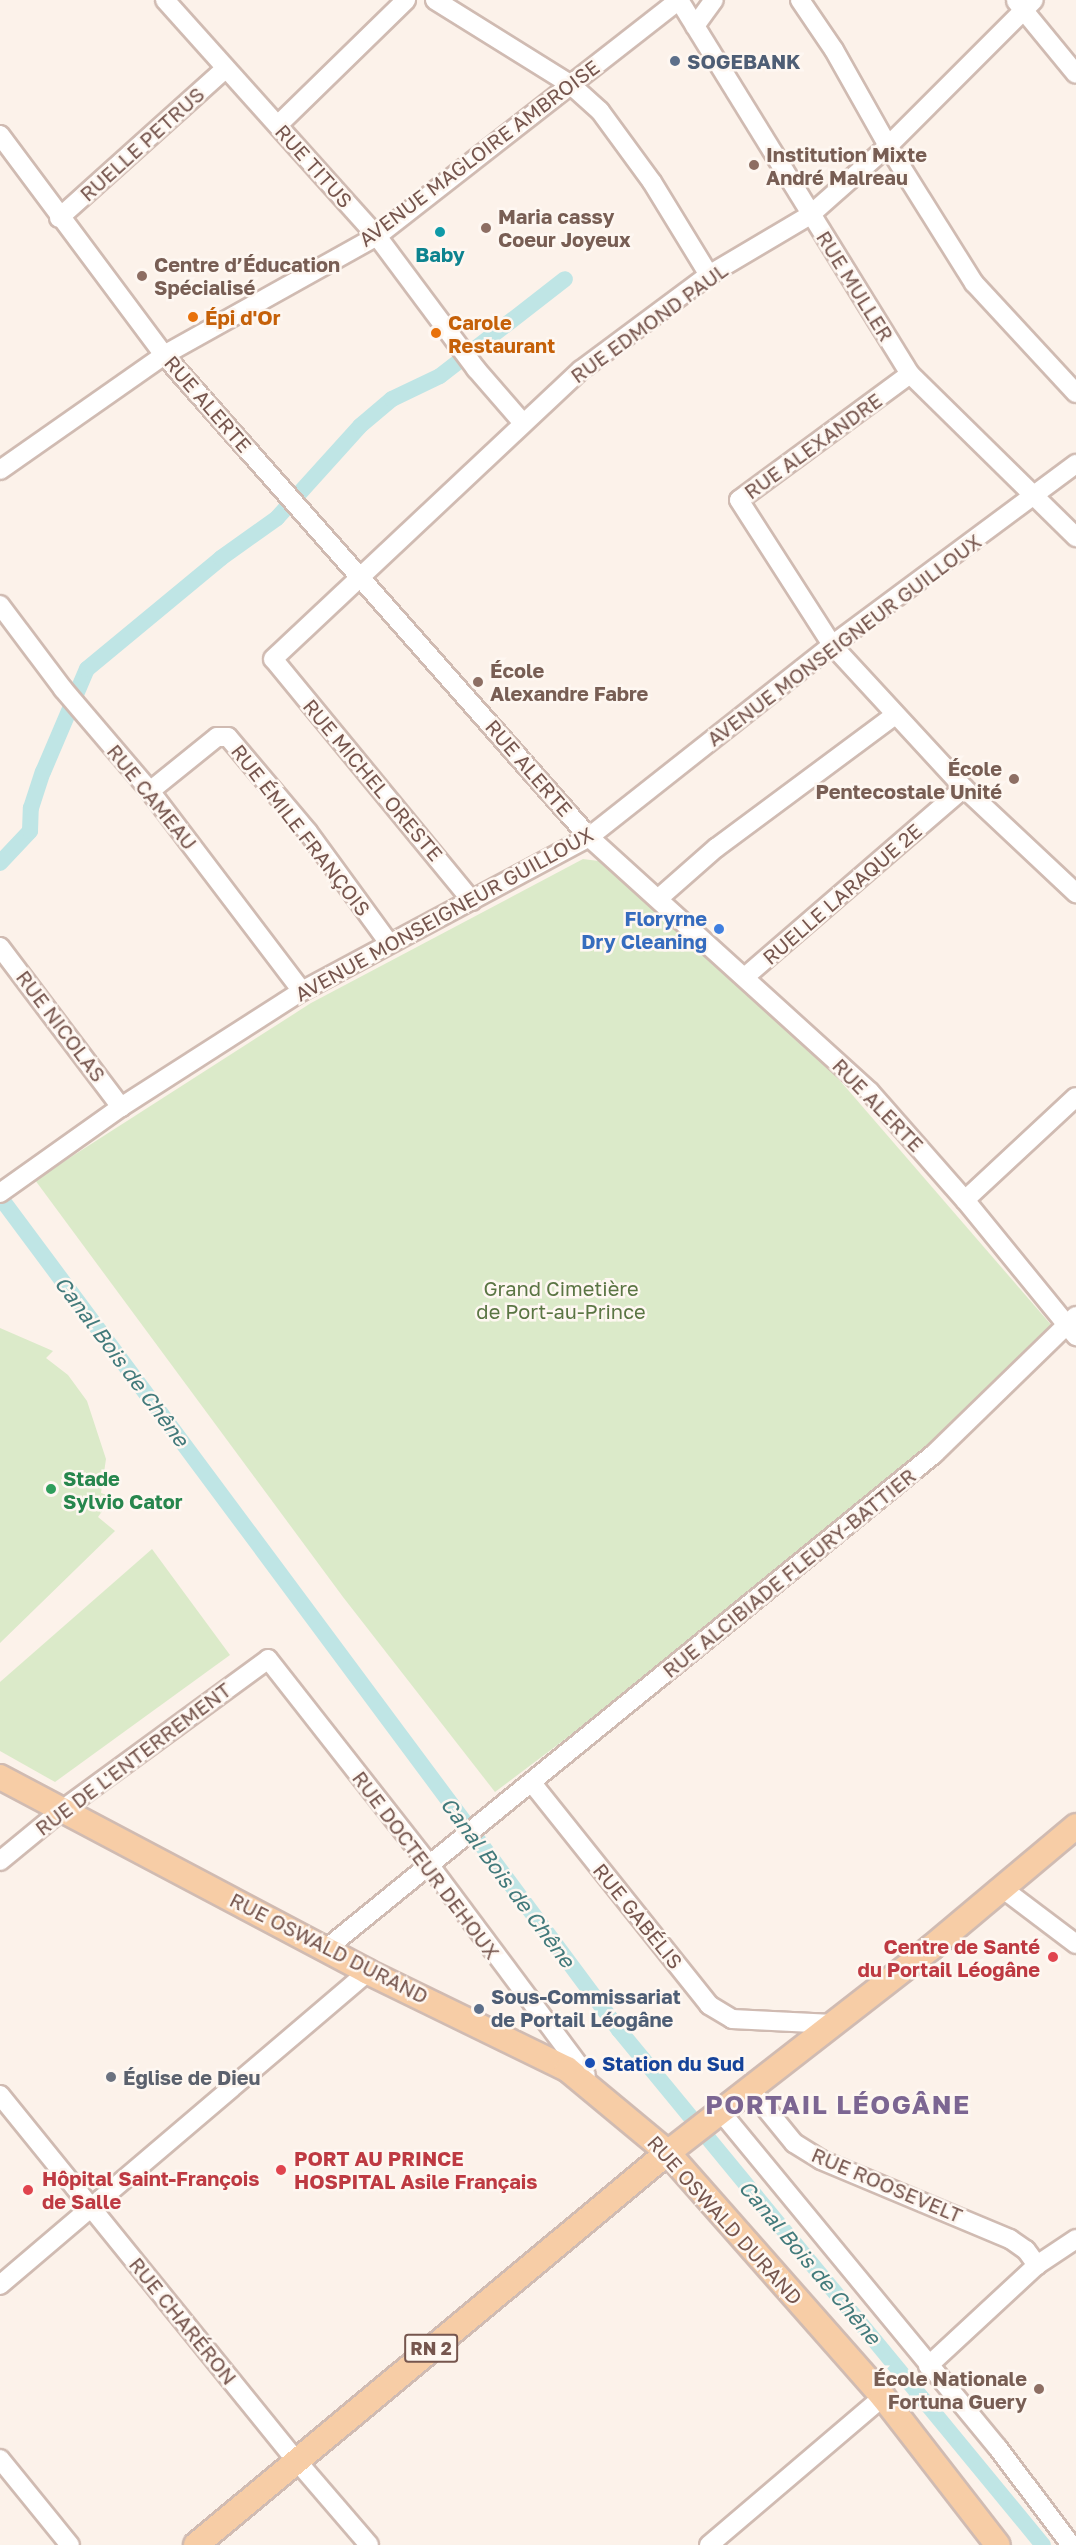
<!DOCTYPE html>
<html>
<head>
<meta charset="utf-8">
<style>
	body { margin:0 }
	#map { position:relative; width:1076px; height:2545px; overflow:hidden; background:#fcf2ea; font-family:"Golos Text",sans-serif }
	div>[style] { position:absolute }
	.green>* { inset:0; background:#dbeac9 }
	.canal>* { height:16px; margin:-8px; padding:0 8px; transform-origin:8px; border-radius:8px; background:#bfe5e5 }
	.roads { filter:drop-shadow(2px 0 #d0bbb2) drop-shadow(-2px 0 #d0bbb2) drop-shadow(0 2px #d0bbb2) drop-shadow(0 -2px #d0bbb2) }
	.minor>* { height:18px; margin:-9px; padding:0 9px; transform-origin:9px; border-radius:9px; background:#fff }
	.major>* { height:24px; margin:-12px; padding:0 12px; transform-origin:12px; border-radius:12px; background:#f7cda6 }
	.dots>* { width:16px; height:16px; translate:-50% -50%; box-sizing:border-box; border:3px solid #fef7f1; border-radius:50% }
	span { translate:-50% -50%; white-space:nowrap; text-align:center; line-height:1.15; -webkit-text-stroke:5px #fef7f1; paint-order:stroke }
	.shield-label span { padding:2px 4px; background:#fef7f1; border:2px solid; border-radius:4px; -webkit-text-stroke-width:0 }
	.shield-label { font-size:18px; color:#76564e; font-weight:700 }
	.service-label { font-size:20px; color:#4e5e75; font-weight:700 }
	.left { translate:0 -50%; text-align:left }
	.street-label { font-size:20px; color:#76564e }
	.education-label { font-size:20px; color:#785e54; font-weight:700 }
	.right { translate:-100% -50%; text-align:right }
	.culture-label { font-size:20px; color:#0d838f; font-weight:700 }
	.food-label { font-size:20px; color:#c56008; font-weight:700 }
	.shop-label { font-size:20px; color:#366cbe; font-weight:700 }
	.park-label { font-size:20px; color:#5a7543 }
	.leisure-label { font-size:20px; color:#27864d; font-weight:700 }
	.health-label { font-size:20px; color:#be3a42; font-weight:700 }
	.transit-label { font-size:20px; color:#164399; font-weight:700 }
	.worship-label { font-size:20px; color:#5b616d; font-weight:700 }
	.water-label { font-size:21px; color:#427a7b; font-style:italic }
	.district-label { font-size:26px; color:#7c6692; font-weight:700; letter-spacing:1.5px }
</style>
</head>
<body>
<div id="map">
	<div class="green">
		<div style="clip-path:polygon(583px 859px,606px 862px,836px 1076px,1053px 1327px,950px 1432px,808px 1556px,495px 1792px,343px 1597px,35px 1180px,311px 1003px)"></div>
		<div style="clip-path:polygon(0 1328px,53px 1351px,46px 1358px,68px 1375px,87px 1401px,106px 1459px,101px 1493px,112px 1497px,98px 1517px,115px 1531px,0 1643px)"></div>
		<div style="clip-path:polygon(152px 1549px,230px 1655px,55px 1782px,0 1751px,0 1682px)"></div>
	</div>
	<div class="canal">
		<div style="left:0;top:863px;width:44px;rotate:-46.8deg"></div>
		<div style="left:30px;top:831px;width:23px;rotate:-88deg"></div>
		<div style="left:31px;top:808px;width:38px;rotate:-72deg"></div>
		<div style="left:43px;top:772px;width:112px;rotate:-66.9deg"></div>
		<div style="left:87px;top:669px;width:174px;rotate:-39.6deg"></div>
		<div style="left:221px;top:558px;width:69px;rotate:-35.5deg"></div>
		<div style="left:277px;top:518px;width:124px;rotate:-47.9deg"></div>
		<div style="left:360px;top:426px;width:42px;rotate:-40.2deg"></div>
		<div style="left:392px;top:399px;width:53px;rotate:-25.6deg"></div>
		<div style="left:440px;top:376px;width:158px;rotate:-37.8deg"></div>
		<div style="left:0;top:1197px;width:1038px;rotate:53.38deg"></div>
		<div style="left:619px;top:2030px;width:667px;rotate:50.54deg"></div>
	</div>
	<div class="roads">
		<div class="minor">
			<div style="left:165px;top:0;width:317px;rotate:48.1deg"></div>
			<div style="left:377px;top:236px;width:166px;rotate:53.3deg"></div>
			<div style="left:476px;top:369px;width:70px;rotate:49deg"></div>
			<div style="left:435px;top:0;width:159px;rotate:31.9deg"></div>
			<div style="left:570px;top:84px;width:40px;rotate:42deg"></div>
			<div style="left:600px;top:111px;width:88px;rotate:53.8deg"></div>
			<div style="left:652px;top:182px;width:109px;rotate:58.5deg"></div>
			<div style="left:800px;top:0;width:60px;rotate:55.8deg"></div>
			<div style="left:834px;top:50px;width:110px;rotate:60.6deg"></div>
			<div style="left:888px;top:146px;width:162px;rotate:57.9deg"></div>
			<div style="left:974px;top:283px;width:150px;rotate:47.2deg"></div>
			<div style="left:1016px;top:1px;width:94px;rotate:50.6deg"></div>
			<div style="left:695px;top:26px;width:32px;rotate:-54deg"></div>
			<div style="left:278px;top:125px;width:179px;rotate:-44.3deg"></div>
			<div style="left:0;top:135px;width:274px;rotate:53.3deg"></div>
			<div style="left:164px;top:355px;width:643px;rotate:48.6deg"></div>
			<div style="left:589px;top:837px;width:379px;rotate:42.2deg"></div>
			<div style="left:870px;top:1092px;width:144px;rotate:48.7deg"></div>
			<div style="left:965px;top:1200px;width:176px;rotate:50.8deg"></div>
			<div style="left:59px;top:218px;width:223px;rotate:-41.9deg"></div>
			<div style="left:910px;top:374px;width:212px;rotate:143.6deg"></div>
			<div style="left:739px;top:500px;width:172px;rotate:57.3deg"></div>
			<div style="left:832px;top:645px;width:195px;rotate:47.3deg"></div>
			<div style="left:964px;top:788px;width:154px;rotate:43.2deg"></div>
			<div style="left:0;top:470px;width:200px;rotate:-35deg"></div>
			<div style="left:164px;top:355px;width:244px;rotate:-29.2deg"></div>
			<div style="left:377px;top:236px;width:383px;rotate:-38deg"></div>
			<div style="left:679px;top:0;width:440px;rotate:58.3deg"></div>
			<div style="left:910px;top:374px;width:233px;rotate:44.5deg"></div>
			<div style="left:0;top:605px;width:105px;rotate:53.1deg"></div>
			<div style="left:63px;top:689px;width:134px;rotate:49.5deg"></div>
			<div style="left:150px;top:791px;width:251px;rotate:52.8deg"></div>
			<div style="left:150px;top:791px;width:86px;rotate:-38.9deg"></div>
			<div style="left:217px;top:737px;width:11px"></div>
			<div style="left:228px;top:737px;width:124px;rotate:49.9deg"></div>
			<div style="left:308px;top:832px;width:137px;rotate:53.9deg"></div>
			<div style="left:659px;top:898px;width:76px;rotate:-41.3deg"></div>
			<div style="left:716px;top:848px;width:223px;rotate:-36.6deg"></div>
			<div style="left:472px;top:901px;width:313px;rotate:-129.4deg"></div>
			<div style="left:273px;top:659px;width:422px;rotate:-43.2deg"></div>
			<div style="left:581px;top:370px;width:159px;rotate:-36.6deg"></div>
			<div style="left:709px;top:275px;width:117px;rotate:-30.7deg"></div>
			<div style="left:810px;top:215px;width:104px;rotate:-41.5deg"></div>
			<div style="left:888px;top:146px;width:206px;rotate:-45deg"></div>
			<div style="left:0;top:947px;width:201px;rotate:52.9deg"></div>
			<div style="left:746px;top:976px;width:288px;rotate:-40.8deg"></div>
			<div style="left:0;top:1193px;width:148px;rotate:-35.4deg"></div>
			<div style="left:121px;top:1107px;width:215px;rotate:-32.7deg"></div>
			<div style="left:302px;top:991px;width:326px;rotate:-28.2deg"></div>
			<div style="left:589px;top:837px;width:310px;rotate:-38.3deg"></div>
			<div style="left:832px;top:645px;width:304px;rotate:-36.6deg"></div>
			<div style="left:965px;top:1200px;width:151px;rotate:-42.9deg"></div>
			<div style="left:532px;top:1783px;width:284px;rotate:51.4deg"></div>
			<div style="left:709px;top:2005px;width:27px;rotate:31deg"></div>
			<div style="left:732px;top:2019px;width:101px;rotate:2.8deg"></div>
			<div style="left:0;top:1861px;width:80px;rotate:-39.4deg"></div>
			<div style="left:62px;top:1810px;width:255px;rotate:-36.2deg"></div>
			<div style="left:268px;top:1659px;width:259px;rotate:51.9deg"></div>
			<div style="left:428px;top:1863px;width:264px;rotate:53.3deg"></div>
			<div style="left:1002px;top:1888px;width:93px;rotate:37.1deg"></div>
			<div style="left:326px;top:1949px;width:784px;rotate:-39.15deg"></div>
			<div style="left:934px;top:1454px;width:198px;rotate:-44.2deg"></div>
			<div style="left:750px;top:2089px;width:70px;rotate:50.8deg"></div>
			<div style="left:794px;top:2143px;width:32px;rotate:32deg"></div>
			<div style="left:821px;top:2160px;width:205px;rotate:22.7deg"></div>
			<div style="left:1010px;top:2239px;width:19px;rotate:35deg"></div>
			<div style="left:1026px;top:2250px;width:19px;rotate:54deg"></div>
			<div style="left:0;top:2095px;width:470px;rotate:51deg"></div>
			<div style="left:296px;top:2460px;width:112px;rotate:49.3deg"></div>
			<div style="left:721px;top:2112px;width:435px;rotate:50.5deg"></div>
			<div style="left:998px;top:2448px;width:121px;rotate:53deg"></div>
			<div style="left:0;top:2285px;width:483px;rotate:-40.4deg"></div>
			<div style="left:928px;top:2366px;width:149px;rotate:-42.8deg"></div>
			<div style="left:1037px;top:2265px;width:47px;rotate:-33.7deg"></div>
			<div style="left:0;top:2459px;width:111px;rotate:50.9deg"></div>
			<div style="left:709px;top:2545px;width:228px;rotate:-40.4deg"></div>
		</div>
		<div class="major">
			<div style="left:0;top:1777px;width:416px;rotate:27.9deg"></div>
			<div style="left:368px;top:1972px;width:221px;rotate:26deg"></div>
			<div style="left:567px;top:2069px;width:131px;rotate:39.7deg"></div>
			<div style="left:668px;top:2153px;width:325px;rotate:48.6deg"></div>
			<div style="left:883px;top:2397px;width:187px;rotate:52.2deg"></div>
			<div style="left:196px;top:2545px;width:605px;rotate:-39.77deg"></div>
			<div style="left:661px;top:2158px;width:343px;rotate:-37.9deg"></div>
			<div style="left:932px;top:1947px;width:188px;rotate:-40deg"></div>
		</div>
	</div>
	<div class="dots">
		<div style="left:675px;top:61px;background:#5c6f8a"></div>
		<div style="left:754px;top:165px;background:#8d6e63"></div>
		<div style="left:486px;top:228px;background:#8d6e63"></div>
		<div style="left:440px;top:232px;background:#0f9aa8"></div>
		<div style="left:142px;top:276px;background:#8d6e63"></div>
		<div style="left:193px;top:317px;background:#e8710a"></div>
		<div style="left:436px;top:333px;background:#e8710a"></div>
		<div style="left:478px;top:682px;background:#8d6e63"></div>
		<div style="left:1014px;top:779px;background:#8d6e63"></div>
		<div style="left:719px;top:929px;background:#3f7fe0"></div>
		<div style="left:51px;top:1489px;background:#2e9e5b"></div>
		<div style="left:1053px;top:1957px;background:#e0444e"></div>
		<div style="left:479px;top:2009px;background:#5c6f8a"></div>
		<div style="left:590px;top:2063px;background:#1a4fb4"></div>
		<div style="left:111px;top:2077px;background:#6b7280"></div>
		<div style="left:281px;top:2170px;background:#e0444e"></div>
		<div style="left:28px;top:2190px;background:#e0444e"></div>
		<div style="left:1039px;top:2389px;background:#8d6e63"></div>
	</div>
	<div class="shield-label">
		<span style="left:431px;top:2348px">RN 2</span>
	</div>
	<div class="service-label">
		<span class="left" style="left:687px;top:61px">SOGEBANK</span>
		<span class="left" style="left:491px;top:2008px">Sous-Commissariat<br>de Portail Léogâne</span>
	</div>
	<div class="street-label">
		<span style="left:142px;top:144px;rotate:-42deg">RUELLE PETRUS</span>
		<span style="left:479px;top:153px;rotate:-37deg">AVENUE MAGLOIRE AMBROISE</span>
		<span style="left:314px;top:166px;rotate:48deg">RUE TITUS</span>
		<span style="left:855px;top:286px;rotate:58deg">RUE MULLER</span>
		<span style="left:649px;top:323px;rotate:-36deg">RUE EDMOND PAUL</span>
		<span style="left:208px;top:404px;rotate:49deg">RUE ALERTE</span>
		<span style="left:813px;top:446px;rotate:-36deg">RUE ALEXANDRE</span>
		<span style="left:844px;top:640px;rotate:-37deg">AVENUE MONSEIGNEUR GUILLOUX</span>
		<span style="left:529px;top:768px;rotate:49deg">RUE ALERTE</span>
		<span style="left:373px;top:780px;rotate:50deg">RUE MICHEL ORESTE</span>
		<span style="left:152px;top:797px;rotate:51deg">RUE CAMEAU</span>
		<span style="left:301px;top:830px;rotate:52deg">RUE ÉMILE FRANÇOIS</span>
		<span style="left:842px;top:894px;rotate:-41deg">RUELLE LARAQUE 2E</span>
		<span style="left:444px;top:914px;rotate:-29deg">AVENUE MONSEIGNEUR GUILLOUX</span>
		<span style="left:61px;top:1026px;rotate:53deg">RUE NICOLAS</span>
		<span style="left:878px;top:1105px;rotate:46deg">RUE ALERTE</span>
		<span style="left:789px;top:1573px;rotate:-39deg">RUE ALCIBIADE FLEURY-BATTIER</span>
		<span style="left:133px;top:1759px;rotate:-37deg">RUE DE L'ENTERREMENT</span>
		<span style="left:426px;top:1865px;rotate:53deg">RUE DOCTEUR DEHOUX</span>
		<span style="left:638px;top:1916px;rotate:51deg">RUE GABÉLIS</span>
		<span style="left:329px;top:1948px;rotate:27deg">RUE OSWALD DURAND</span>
		<span style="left:887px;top:2185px;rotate:23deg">RUE ROOSEVELT</span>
		<span style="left:725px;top:2220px;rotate:48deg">RUE OSWALD DURAND</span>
		<span style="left:183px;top:2321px;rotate:51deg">RUE CHARÉRON</span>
	</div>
	<div class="education-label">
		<span class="left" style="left:766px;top:166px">Institution Mixte<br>André Malreau</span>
		<span class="left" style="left:498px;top:228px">Maria cassy<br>Coeur Joyeux</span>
		<span class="left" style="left:154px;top:276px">Centre d’Éducation<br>Spécialisé</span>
		<span class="left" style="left:490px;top:682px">École<br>Alexandre Fabre</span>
		<span class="right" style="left:1002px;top:780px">École<br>Pentecostale Unité</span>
		<span class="right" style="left:1027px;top:2390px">École Nationale<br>Fortuna Guery</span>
	</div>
	<div class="culture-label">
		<span style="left:440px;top:254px">Baby</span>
	</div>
	<div class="food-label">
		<span class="left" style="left:205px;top:317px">Épi d'Or</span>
		<span class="left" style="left:448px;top:334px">Carole<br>Restaurant</span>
	</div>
	<div class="shop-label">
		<span class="right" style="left:707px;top:930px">Floryrne<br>Dry Cleaning</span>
	</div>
	<div class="park-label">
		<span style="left:561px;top:1300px">Grand Cimetière<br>de Port-au-Prince</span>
	</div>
	<div class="leisure-label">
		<span class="left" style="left:63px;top:1490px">Stade<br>Sylvio Cator</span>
	</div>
	<div class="health-label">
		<span class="right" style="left:1040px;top:1958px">Centre de Santé<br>du Portail Léogâne</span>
		<span class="left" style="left:294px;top:2170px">PORT AU PRINCE<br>HOSPITAL Asile Français</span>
		<span class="left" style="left:42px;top:2190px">Hôpital Saint-François<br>de Salle</span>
	</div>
	<div class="transit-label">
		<span class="left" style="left:602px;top:2063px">Station du Sud</span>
	</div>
	<div class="worship-label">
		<span class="left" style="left:123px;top:2077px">Église de Dieu</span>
	</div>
	<div class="water-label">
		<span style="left:122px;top:1361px;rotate:53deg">Canal Bois de Chêne</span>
		<span style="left:508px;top:1882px;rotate:53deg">Canal Bois de Chêne</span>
		<span style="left:810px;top:2262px;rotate:50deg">Canal Bois de Chêne</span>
	</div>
	<div class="district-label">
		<span style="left:838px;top:2105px">PORTAIL LÉOGÂNE</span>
	</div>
</div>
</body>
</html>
